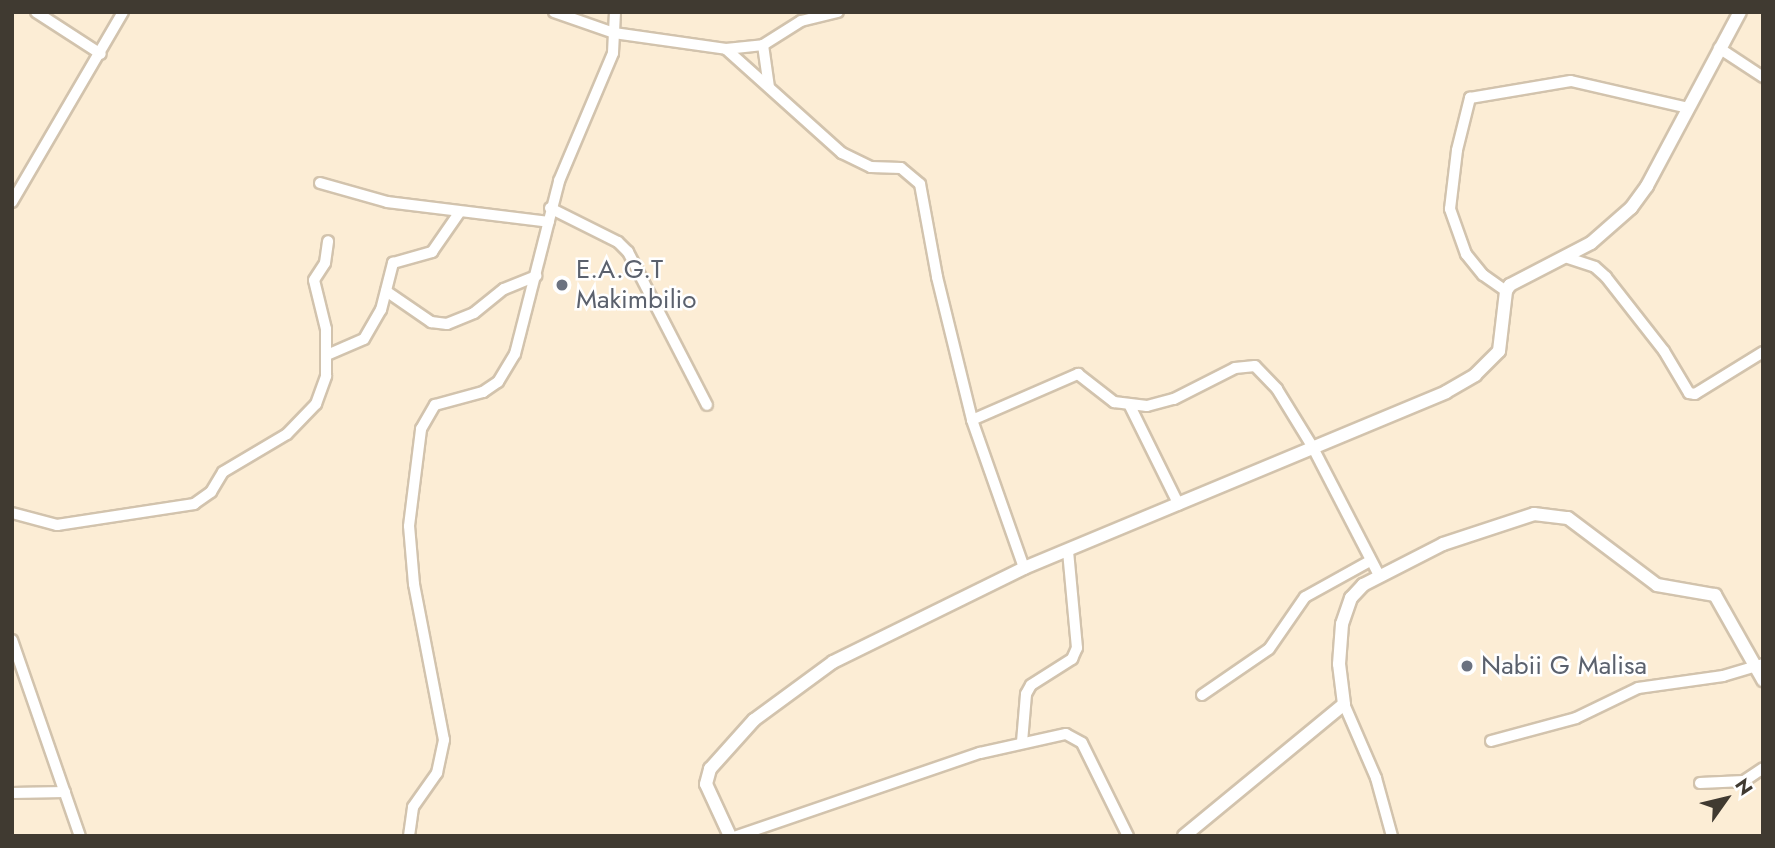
<!DOCTYPE html>
<html>
<head>
<meta charset="utf-8">
<style>
	body { margin:0 }
	#map { position:relative; width:1775px; height:848px; overflow:hidden; background:#fcedd5; font-family:Jost,sans-serif }
	div>[style] { position:absolute }
	.roads { filter:drop-shadow(2px 0 #d2c3ad) drop-shadow(-2px 0 #d2c3ad) drop-shadow(0 2px #d2c3ad) drop-shadow(0 -2px #d2c3ad) }
	.minor>* { height:10px; margin:-5px; padding:0 5px; transform-origin:5px; border-radius:5px; background:#fff }
	.tertiary>* { height:12px; margin:-6px; padding:0 6px; transform-origin:6px; border-radius:6px; background:#fff }
	.dots>* { width:19px; height:19px; translate:-50% -50%; box-sizing:border-box; border:4px solid #fff; border-radius:50% }
	span { translate:-50% -50%; white-space:nowrap; text-align:center; line-height:1.15; -webkit-text-stroke:5px #fff; paint-order:stroke }
	.worship-label { font-size:26px; color:#5b616d }
	.left { translate:0 -50%; text-align:left }
	.frame { position:absolute; inset:0; border:14px solid #403a31; pointer-events:none }
	.north { position:absolute; left:1691px; top:764px; width:70px; height:70px; -webkit-text-stroke:5px #fff; paint-order:stroke; rotate:56deg; font-size:19px; font-weight:700; line-height:28px; text-align:center; color:#403a31 }
	.north::after { content:''; display:block; margin:auto; width:24px; height:32px; background:#403a31; clip-path:polygon(50% 0,100% 100%,50% 72%,0 100%) }
</style>
</head>
<body>
<div id="map">
	<div class="roads">
		<div class="minor">
			<div style="left:36px;top:12px;width:77px;rotate:32.9deg"></div>
			<div style="left:554px;top:12px;width:64px;rotate:19.3deg"></div>
			<div style="left:614px;top:33px;width:113px;rotate:8.1deg"></div>
			<div style="left:726px;top:49px;width:37px;rotate:-6deg"></div>
			<div style="left:763px;top:45px;width:45px;rotate:-32.3deg"></div>
			<div style="left:801px;top:21px;width:38px;rotate:-14deg"></div>
			<div style="left:763px;top:45px;width:42px;rotate:81.9deg"></div>
			<div style="left:1719px;top:48px;width:53px;rotate:33.4deg"></div>
			<div style="left:726px;top:49px;width:156px;rotate:41.9deg"></div>
			<div style="left:842px;top:153px;width:32px;rotate:26deg"></div>
			<div style="left:871px;top:167px;width:30px;rotate:2deg"></div>
			<div style="left:901px;top:168px;width:25px;rotate:40deg"></div>
			<div style="left:920px;top:184px;width:95px;rotate:79.6deg"></div>
			<div style="left:937px;top:277px;width:147px;rotate:76.2deg"></div>
			<div style="left:972px;top:420px;width:157px;rotate:70.6deg"></div>
			<div style="left:320px;top:183px;width:70px;rotate:15.8deg"></div>
			<div style="left:387px;top:202px;width:163px;rotate:7deg"></div>
			<div style="left:12px;top:202px;width:220px;rotate:-59.7deg"></div>
			<div style="left:550px;top:208px;width:76px;rotate:26.6deg"></div>
			<div style="left:618px;top:242px;width:14px;rotate:45deg"></div>
			<div style="left:628px;top:252px;width:172px;rotate:62.7deg"></div>
			<div style="left:1568px;top:258px;width:28px;rotate:18deg"></div>
			<div style="left:1595px;top:267px;width:15px;rotate:42deg"></div>
			<div style="left:1606px;top:277px;width:94px;rotate:51.9deg"></div>
			<div style="left:1664px;top:351px;width:49px;rotate:59.2deg"></div>
			<div style="left:1689px;top:393px;width:6px;rotate:9deg"></div>
			<div style="left:1695px;top:394px;width:80px;rotate:-31.7deg"></div>
			<div style="left:386px;top:291px;width:55px;rotate:34.6deg"></div>
			<div style="left:431px;top:322px;width:16px;rotate:7deg"></div>
			<div style="left:447px;top:324px;width:29px;rotate:-22deg"></div>
			<div style="left:474px;top:313px;width:38px;rotate:-39deg"></div>
			<div style="left:504px;top:289px;width:35px;rotate:-22deg"></div>
			<div style="left:1506px;top:291px;width:28px;rotate:-145deg"></div>
			<div style="left:1483px;top:275px;width:27px;rotate:-129deg"></div>
			<div style="left:1466px;top:254px;width:48px;rotate:-109.6deg"></div>
			<div style="left:1450px;top:209px;width:59px;rotate:-83.2deg"></div>
			<div style="left:1457px;top:150px;width:54px;rotate:-76deg"></div>
			<div style="left:1470px;top:98px;width:102px;rotate:-9.6deg"></div>
			<div style="left:1571px;top:81px;width:120px;rotate:13deg"></div>
			<div style="left:327px;top:355px;width:40px;rotate:-23.4deg"></div>
			<div style="left:364px;top:339px;width:34px;rotate:-60deg"></div>
			<div style="left:381px;top:310px;width:49px;rotate:-75.7deg"></div>
			<div style="left:393px;top:263px;width:41px;rotate:-15.8deg"></div>
			<div style="left:432px;top:252px;width:47px;rotate:-55.3deg"></div>
			<div style="left:1130px;top:406px;width:110px;rotate:63.7deg"></div>
			<div style="left:972px;top:420px;width:116px;rotate:-23.5deg"></div>
			<div style="left:1078px;top:374px;width:46px;rotate:37.9deg"></div>
			<div style="left:1114px;top:402px;width:33px;rotate:7deg"></div>
			<div style="left:1147px;top:406px;width:28px;rotate:-15deg"></div>
			<div style="left:1174px;top:399px;width:68px;rotate:-26.9deg"></div>
			<div style="left:1235px;top:368px;width:20px;rotate:-6deg"></div>
			<div style="left:1255px;top:366px;width:32px;rotate:46deg"></div>
			<div style="left:1277px;top:389px;width:67px;rotate:58.4deg"></div>
			<div style="left:1312px;top:446px;width:145px;rotate:62.6deg"></div>
			<div style="left:12px;top:513px;width:47px;rotate:14.9deg"></div>
			<div style="left:57px;top:525px;width:139px;rotate:-8.7deg"></div>
			<div style="left:194px;top:504px;width:21px;rotate:-35deg"></div>
			<div style="left:211px;top:492px;width:23px;rotate:-59deg"></div>
			<div style="left:223px;top:472px;width:74px;rotate:-30.7deg"></div>
			<div style="left:287px;top:434px;width:42px;rotate:-46deg"></div>
			<div style="left:316px;top:404px;width:30px;rotate:-70deg"></div>
			<div style="left:326px;top:376px;width:47px;rotate:-90deg"></div>
			<div style="left:326px;top:329px;width:50px;rotate:-103.8deg"></div>
			<div style="left:314px;top:280px;width:20px;rotate:-57deg"></div>
			<div style="left:325px;top:263px;width:22px;rotate:-82deg"></div>
			<div style="left:12px;top:640px;width:207px;rotate:70.9deg"></div>
			<div style="left:1202px;top:695px;width:81px;rotate:-34.5deg"></div>
			<div style="left:1269px;top:649px;width:63px;rotate:-55.3deg"></div>
			<div style="left:1305px;top:597px;width:74px;rotate:-29deg"></div>
			<div style="left:1344px;top:704px;width:81px;rotate:66.6deg"></div>
			<div style="left:1376px;top:778px;width:60px;rotate:74.6deg"></div>
			<div style="left:1491px;top:741px;width:88px;rotate:-15.1deg"></div>
			<div style="left:1576px;top:718px;width:69px;rotate:-25.8deg"></div>
			<div style="left:1638px;top:688px;width:86px;rotate:-8deg"></div>
			<div style="left:1723px;top:676px;width:42px;rotate:-16.7deg"></div>
			<div style="left:1022px;top:742px;width:48px;rotate:-85.2deg"></div>
			<div style="left:1026px;top:694px;width:10px;rotate:-61deg"></div>
			<div style="left:1031px;top:685px;width:49px;rotate:-32.4deg"></div>
			<div style="left:1072px;top:659px;width:12px;rotate:-66deg"></div>
			<div style="left:1077px;top:648px;width:97px;rotate:-95.3deg"></div>
			<div style="left:1700px;top:783px;width:44px;rotate:-2.6deg"></div>
			<div style="left:1744px;top:781px;width:23px;rotate:-34deg"></div>
			<div style="left:12px;top:793px;width:53px;rotate:-1.1deg"></div>
			<div style="left:409px;top:836px;width:29px;rotate:-82deg"></div>
			<div style="left:413px;top:807px;width:42px;rotate:-54.8deg"></div>
			<div style="left:437px;top:773px;width:34px;rotate:-78deg"></div>
			<div style="left:444px;top:740px;width:159px;rotate:-100.9deg"></div>
			<div style="left:414px;top:584px;width:58px;rotate:-94.9deg"></div>
			<div style="left:409px;top:526px;width:98px;rotate:-82.9deg"></div>
			<div style="left:421px;top:429px;width:28px;rotate:-60deg"></div>
			<div style="left:435px;top:405px;width:50px;rotate:-15.2deg"></div>
			<div style="left:483px;top:392px;width:18px;rotate:-34deg"></div>
			<div style="left:498px;top:382px;width:33px;rotate:-59deg"></div>
			<div style="left:515px;top:354px;width:179px;rotate:-75.7deg"></div>
			<div style="left:559px;top:181px;width:139px;rotate:-67.1deg"></div>
			<div style="left:613px;top:53px;width:41px;rotate:-87.2deg"></div>
			<div style="left:737px;top:836px;width:257px;rotate:-18.9deg"></div>
			<div style="left:980px;top:753px;width:88px;rotate:-12.5deg"></div>
			<div style="left:1066px;top:734px;width:18px;rotate:29deg"></div>
			<div style="left:1082px;top:743px;width:104px;rotate:63.7deg"></div>
		</div>
		<div class="tertiary">
			<div style="left:730px;top:836px;width:57px;rotate:-114.8deg"></div>
			<div style="left:706px;top:784px;width:16px;rotate:-75deg"></div>
			<div style="left:710px;top:769px;width:66px;rotate:-48.1deg"></div>
			<div style="left:754px;top:720px;width:98px;rotate:-36.3deg"></div>
			<div style="left:833px;top:662px;width:213px;rotate:-26.2deg"></div>
			<div style="left:1024px;top:568px;width:457px;rotate:-22.6deg"></div>
			<div style="left:1446px;top:392px;width:34px;rotate:-30deg"></div>
			<div style="left:1475px;top:375px;width:34px;rotate:-45deg"></div>
			<div style="left:1499px;top:351px;width:60px;rotate:-83.3deg"></div>
			<div style="left:1506px;top:291px;width:7px;rotate:-56deg"></div>
			<div style="left:1510px;top:285px;width:91px;rotate:-27.4deg"></div>
			<div style="left:1591px;top:243px;width:53px;rotate:-41.2deg"></div>
			<div style="left:1631px;top:208px;width:27px;rotate:-54deg"></div>
			<div style="left:1647px;top:186px;width:197px;rotate:-61.9deg"></div>
			<div style="left:1184px;top:836px;width:207px;rotate:-39.5deg"></div>
			<div style="left:1344px;top:704px;width:40px;rotate:-97.1deg"></div>
			<div style="left:1339px;top:664px;width:40px;rotate:-85.7deg"></div>
			<div style="left:1342px;top:624px;width:28px;rotate:-71deg"></div>
			<div style="left:1351px;top:598px;width:18px;rotate:-47deg"></div>
			<div style="left:1363px;top:585px;width:90px;rotate:-27.1deg"></div>
			<div style="left:1443px;top:544px;width:96px;rotate:-18.2deg"></div>
			<div style="left:1534px;top:514px;width:34px;rotate:7deg"></div>
			<div style="left:1568px;top:518px;width:111px;rotate:37deg"></div>
			<div style="left:1657px;top:585px;width:59px;rotate:9.8deg"></div>
			<div style="left:1715px;top:595px;width:98px;rotate:60.5deg"></div>
		</div>
	</div>
	<div class="dots">
		<div style="left:562px;top:285px;background:#6b7280"></div>
		<div style="left:1467px;top:666px;background:#6b7280"></div>
	</div>
	<div class="worship-label">
		<span class="left" style="left:576px;top:285px">E.A.G.T<br>Makimbilio</span>
		<span class="left" style="left:1481px;top:666px">Nabii G Malisa</span>
	</div>
	<div class="frame"></div>
	<div class="north">N</div>
</div>
</body>
</html>
